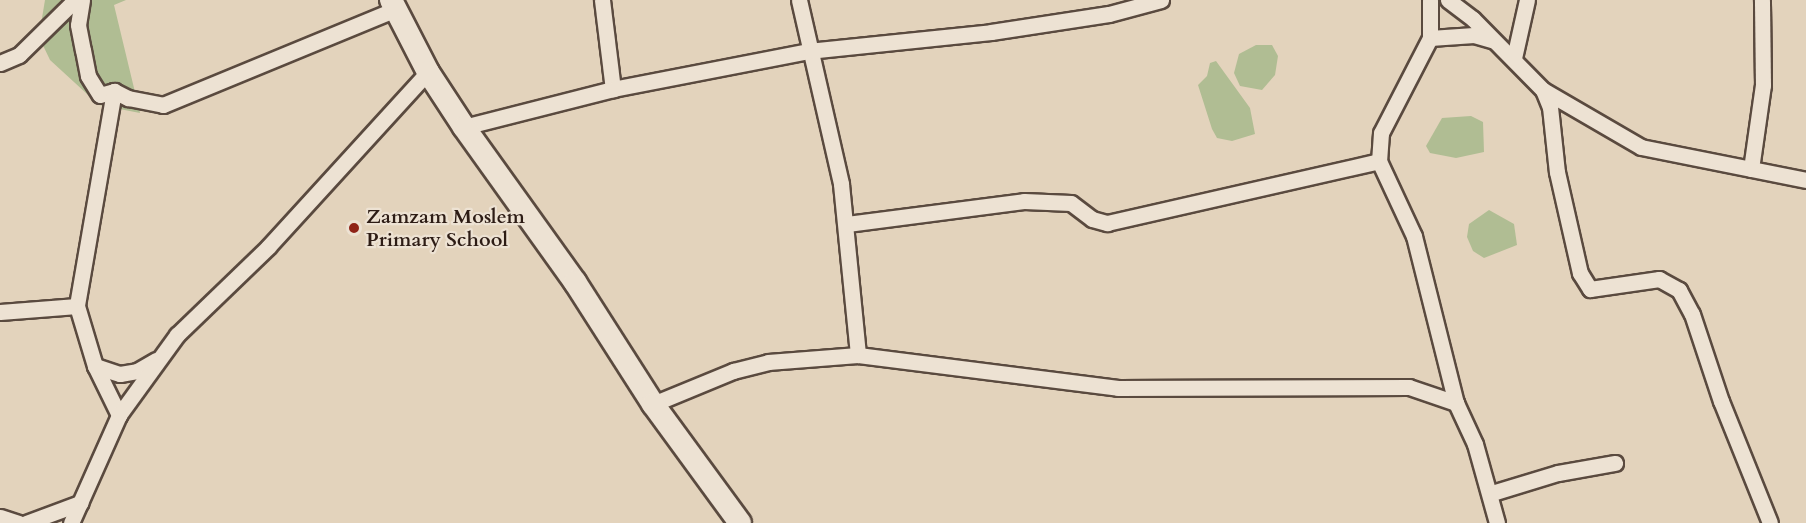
<!DOCTYPE html>
<html>
<head>
<meta charset="utf-8">
<style>
	body { margin:0 }
	#map { position:relative; width:1806px; height:523px; overflow:hidden; background:#e3d3bc; font-family:Cardo,serif }
	div>[style] { position:absolute }
	.green>* { inset:0; background:#b0bd93 }
	.roads { filter:drop-shadow(2px 0 #5a4a3f) drop-shadow(-2px 0 #5a4a3f) drop-shadow(0 2px #5a4a3f) drop-shadow(0 -2px #5a4a3f) }
	.street>* { height:15px; margin:-7.5px; padding:0 7.5px; transform-origin:7.5px; border-radius:7.5px; background:#ede2d3 }
	.secondary>* { height:22px; margin:-11px; padding:0 11px; transform-origin:11px; border-radius:11px; background:#ede2d3 }
	.dots>* { width:16px; height:16px; translate:-50% -50%; box-sizing:border-box; border:3px solid #ede2d3; border-radius:50% }
	span { translate:-50% -50%; white-space:nowrap; text-align:center; line-height:1.15; -webkit-text-stroke:4.5px #ede2d3; paint-order:stroke }
	.poi-label { font-size:20px; color:#2d1c15; font-weight:700 }
	.left { translate:0 -50%; text-align:left }
</style>
</head>
<body>
<div id="map">
	<div class="green">
		<div style="clip-path:polygon(45px 0,70px 0,40px 30px)"></div>
		<div style="clip-path:polygon(79px 0,126px 0,114px 5px,140px 113px,99px 105px,50px 60px,39px 37px)"></div>
		<div style="clip-path:polygon(1256px 45px,1272px 45px,1278px 56px,1275px 75px,1262px 90px,1240px 86px,1234px 73px,1239px 54px)"></div>
		<div style="clip-path:polygon(1216px 61px,1250px 108px,1255px 134px,1232px 141px,1217px 138px,1212px 129px,1198px 85px,1207px 76px,1210px 63px)"></div>
		<div style="clip-path:polygon(1471px 116px,1483px 122px,1484px 152px,1456px 158px,1430px 153px,1426px 146px,1442px 118px)"></div>
		<div style="clip-path:polygon(1489px 210px,1514px 224px,1517px 245px,1484px 258px,1473px 251px,1467px 237px,1469px 224px)"></div>
	</div>
	<div class="roads">
		<div class="street">
			<div style="left:82px;top:0;width:25px;rotate:99deg"></div>
			<div style="left:78px;top:25px;width:25px;rotate:79deg"></div>
			<div style="left:83px;top:50px;width:26px;rotate:79deg"></div>
			<div style="left:88px;top:76px;width:22px;rotate:58deg"></div>
			<div style="left:100px;top:95px;width:15px;rotate:-16deg"></div>
			<div style="left:114px;top:91px;width:16px;rotate:27deg"></div>
			<div style="left:128px;top:98px;width:36px;rotate:11deg"></div>
			<div style="left:163px;top:105px;width:252px;rotate:-22.4deg"></div>
			<div style="left:602px;top:0;width:90px;rotate:83deg"></div>
			<div style="left:799px;top:0;width:189px;rotate:77.1deg"></div>
			<div style="left:841px;top:184px;width:172px;rotate:84.3deg"></div>
			<div style="left:1430px;top:0;width:38px;rotate:90deg"></div>
			<div style="left:1430px;top:38px;width:107px;rotate:117.3deg"></div>
			<div style="left:1381px;top:133px;width:28px;rotate:94deg"></div>
			<div style="left:1379px;top:161px;width:83px;rotate:65deg"></div>
			<div style="left:1414px;top:236px;width:172px;rotate:75.9deg"></div>
			<div style="left:1456px;top:403px;width:45px;rotate:65.1deg"></div>
			<div style="left:1475px;top:444px;width:82px;rotate:74.4deg"></div>
			<div style="left:1448px;top:0;width:31px;rotate:37deg"></div>
			<div style="left:1473px;top:19px;width:100px;rotate:45.4deg"></div>
			<div style="left:1543px;top:90px;width:113px;rotate:30.2deg"></div>
			<div style="left:1641px;top:147px;width:168px;rotate:11.3deg"></div>
			<div style="left:1430px;top:38px;width:44px;rotate:-3.9deg"></div>
			<div style="left:1474px;top:35px;width:19px;rotate:16deg"></div>
			<div style="left:1514px;top:58px;width:59px;rotate:-77.4deg"></div>
			<div style="left:0;top:63px;width:21px;rotate:-23deg"></div>
			<div style="left:19px;top:55px;width:78px;rotate:-44.5deg"></div>
			<div style="left:1543px;top:90px;width:18px;rotate:68deg"></div>
			<div style="left:1550px;top:107px;width:65px;rotate:83.9deg"></div>
			<div style="left:1557px;top:172px;width:104px;rotate:77.2deg"></div>
			<div style="left:1580px;top:273px;width:19px;rotate:58deg"></div>
			<div style="left:1590px;top:289px;width:70px;rotate:-8.2deg"></div>
			<div style="left:1659px;top:279px;width:23px;rotate:29deg"></div>
			<div style="left:1679px;top:290px;width:27px;rotate:62deg"></div>
			<div style="left:1692px;top:314px;width:92px;rotate:71.6deg"></div>
			<div style="left:1721px;top:401px;width:131px;rotate:68.1deg"></div>
			<div style="left:114px;top:91px;width:218px;rotate:99.8deg"></div>
			<div style="left:77px;top:306px;width:63px;rotate:73.3deg"></div>
			<div style="left:95px;top:366px;width:55px;rotate:63.9deg"></div>
			<div style="left:464px;top:127px;width:154px;rotate:-14.3deg"></div>
			<div style="left:613px;top:89px;width:199px;rotate:-11deg"></div>
			<div style="left:808px;top:51px;width:184px;rotate:-5.9deg"></div>
			<div style="left:991px;top:32px;width:119px;rotate:-8.7deg"></div>
			<div style="left:1109px;top:14px;width:54px;rotate:-15.1deg"></div>
			<div style="left:1751px;top:169px;width:85px;rotate:-81.9deg"></div>
			<div style="left:1763px;top:85px;width:85px;rotate:-90.7deg"></div>
			<div style="left:847px;top:224px;width:178px;rotate:-7.4deg"></div>
			<div style="left:1024px;top:201px;width:47px;rotate:2.4deg"></div>
			<div style="left:1071px;top:203px;width:26px;rotate:37deg"></div>
			<div style="left:1092px;top:219px;width:16px;rotate:15deg"></div>
			<div style="left:1107px;top:223px;width:279px;rotate:-12.8deg"></div>
			<div style="left:0;top:312px;width:77px;rotate:-4.5deg"></div>
			<div style="left:95px;top:366px;width:26px;rotate:18deg"></div>
			<div style="left:120px;top:374px;width:17px;rotate:-10deg"></div>
			<div style="left:137px;top:371px;width:22px;rotate:-30deg"></div>
			<div style="left:653px;top:404px;width:87px;rotate:-22.4deg"></div>
			<div style="left:733px;top:371px;width:36px;rotate:-14deg"></div>
			<div style="left:768px;top:362px;width:90px;rotate:-4.4deg"></div>
			<div style="left:858px;top:355px;width:262px;rotate:7.2deg"></div>
			<div style="left:1118px;top:388px;width:291px;rotate:-0.2deg"></div>
			<div style="left:1409px;top:387px;width:50px;rotate:18.8deg"></div>
			<div style="left:1492px;top:493px;width:69px;rotate:-16.9deg"></div>
			<div style="left:1558px;top:473px;width:58px;rotate:-10deg"></div>
			<div style="left:0;top:517px;width:20px;rotate:18deg"></div>
			<div style="left:26px;top:523px;width:58px;rotate:-20.3deg"></div>
			<div style="left:71px;top:523px;width:118px;rotate:-66deg"></div>
			<div style="left:119px;top:415px;width:99px;rotate:-54.1deg"></div>
			<div style="left:177px;top:335px;width:127px;rotate:-44deg"></div>
			<div style="left:268px;top:247px;width:237px;rotate:-47.6deg"></div>
		</div>
		<div class="secondary">
			<div style="left:391px;top:0;width:81px;rotate:62.8deg"></div>
			<div style="left:428px;top:72px;width:66px;rotate:56.8deg"></div>
			<div style="left:464px;top:127px;width:191px;rotate:54.4deg"></div>
			<div style="left:575px;top:282px;width:145px;rotate:57.4deg"></div>
			<div style="left:653px;top:404px;width:147px;rotate:53.8deg"></div>
		</div>
	</div>
	<div class="dots">
		<div style="left:354px;top:228px;background:#8f2418"></div>
	</div>
	<div class="poi-label">
		<span class="left" style="left:366px;top:228px">Zamzam Moslem<br>Primary School</span>
	</div>
</div>
</body>
</html>
